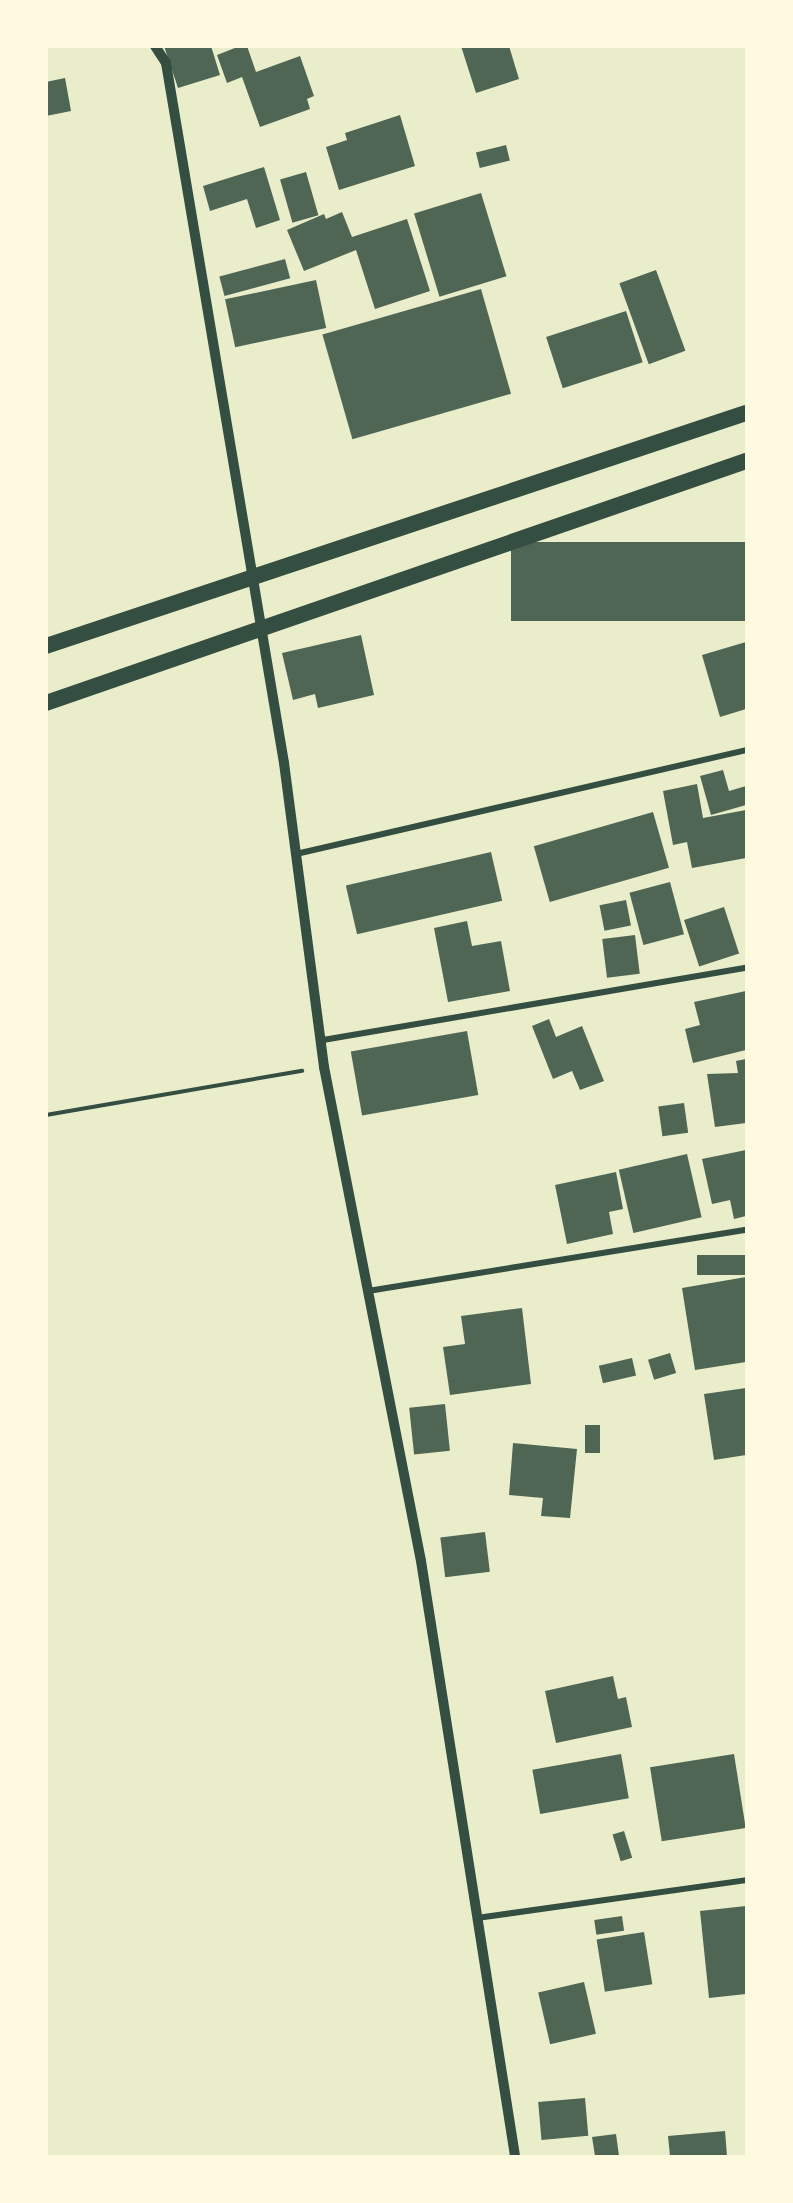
<!DOCTYPE html>
<html>
<head>
<meta charset="utf-8">
<style>
	body { margin:0 }
	#map { position:relative; width:793px; height:2203px; overflow:hidden; background:#e9edc9; font-family:"Exo 2",sans-serif }
	div>[style] { position:absolute }
	.building>* { inset:0; background:#4f6655; transform-origin:0 0 }
	.path>* { height:4px; margin:-2px; padding:0 2px; transform-origin:2px; border-radius:2px; background:#344e41 }
	.minor>* { height:6px; margin:-3px; padding:0 3px; transform-origin:3px; border-radius:3px; background:#344e41 }
	.tertiary>* { height:10px; margin:-5px; padding:0 5px; transform-origin:5px; border-radius:5px; background:#344e41 }
	.trunk>* { height:16px; margin:-8px; padding:0 8px; transform-origin:8px; border-radius:8px; background:#344e41 }
	span { translate:-50% -50%; white-space:nowrap; text-align:center; line-height:1.15; -webkit-text-stroke:4.5px #fefae0; paint-order:stroke }
	.frame { position:absolute; inset:0; border:48px solid #fefae0; pointer-events:none }
</style>
</head>
<body>
<div id="map">
	<div class="building">
		<div style="clip-path:polygon(164px 46px,211px 46px,220px 75px,178px 88px)"></div>
		<div style="clip-path:polygon(240px 46px,247px 46px,256px 72px,300px 56px,314px 96px,307px 99px,310px 109px,260px 127px,242px 77px,227px 83px,217px 55px)"></div>
		<div style="clip-path:polygon(461px 46px,509px 46px,519px 79px,476px 93px)"></div>
		<div style="clip-path:polygon(65px 78px,71px 111px,46px 116px,46px 82px)"></div>
		<div style="clip-path:polygon(400px 115px,415px 166px,339px 190px,326px 147px,347px 140px,345px 133px)"></div>
		<div style="left:506px;top:145px;width:16px;height:31px;rotate:76deg"></div>
		<div style="clip-path:polygon(264px 167px,280px 220px,256px 228px,247px 199px,210px 211px,203px 186px)"></div>
		<div style="left:306px;top:172px;width:45px;height:27px;rotate:74deg"></div>
		<div style="left:481px;top:193px;width:87px;height:70px;rotate:73deg"></div>
		<div style="clip-path:polygon(342px 212px,352px 237px,407px 219px,430px 291px,375px 309px,356px 250px,304px 271px,287px 230px,324px 214px,326px 219px)"></div>
		<div style="left:285px;top:259px;width:20px;height:68px;rotate:75deg"></div>
		<div style="left:656px;top:270px;width:86px;height:39px;rotate:70deg"></div>
		<div style="left:316px;top:280px;width:49px;height:93px;rotate:78deg"></div>
		<div style="left:481px;top:289px;width:109px;height:165px;rotate:74deg"></div>
		<div style="left:626px;top:311px;width:54px;height:84px;rotate:72deg"></div>
		<div style="left:746px;top:542px;width:79px;height:235px;rotate:90deg"></div>
		<div style="clip-path:polygon(361px 635px,374px 695px,318px 708px,315px 694px,293px 700px,282px 653px)"></div>
		<div style="clip-path:polygon(746px 642px,746px 709px,720px 717px,702px 655px)"></div>
		<div style="clip-path:polygon(723px 770px,729px 791px,746px 786px,746px 805px,711px 815px,700px 776px)"></div>
		<div style="clip-path:polygon(697px 784px,703px 818px,746px 810px,746px 858px,692px 868px,687px 842px,673px 845px,663px 791px)"></div>
		<div style="left:653px;top:812px;width:58px;height:124px;rotate:74deg"></div>
		<div style="left:491px;top:852px;width:50px;height:149px;rotate:77deg"></div>
		<div style="left:670px;top:882px;width:54px;height:42px;rotate:75deg"></div>
		<div style="left:626px;top:900px;width:26px;height:27px;rotate:79deg"></div>
		<div style="left:724px;top:907px;width:49px;height:42px;rotate:72deg"></div>
		<div style="clip-path:polygon(467px 921px,472px 946px,501px 941px,510px 991px,448px 1002px,434px 928px)"></div>
		<div style="left:635px;top:935px;width:39px;height:33px;rotate:83deg"></div>
		<div style="clip-path:polygon(746px 991px,746px 1050px,693px 1063px,685px 1029px,700px 1025px,694px 1002px)"></div>
		<div style="clip-path:polygon(549px 1019px,556px 1037px,582px 1026px,604px 1081px,580px 1090px,572px 1071px,553px 1079px,532px 1026px)"></div>
		<div style="left:467px;top:1031px;width:65px;height:118px;rotate:80deg"></div>
		<div style="clip-path:polygon(746px 1059px,746px 1123px,715px 1127px,707px 1074px,738px 1073px,736px 1061px)"></div>
		<div style="left:684px;top:1103px;width:30px;height:26px;rotate:82deg"></div>
		<div style="clip-path:polygon(746px 1150px,746px 1216px,734px 1219px,730px 1200px,712px 1204px,702px 1159px)"></div>
		<div style="left:687px;top:1154px;width:65px;height:70px;rotate:77deg"></div>
		<div style="clip-path:polygon(616px 1172px,623px 1209px,609px 1212px,613px 1234px,567px 1244px,555px 1185px)"></div>
		<div style="left:746px;top:1255px;width:20px;height:49px;rotate:90deg"></div>
		<div style="clip-path:polygon(746px 1277px,746px 1362px,695px 1370px,682px 1288px)"></div>
		<div style="clip-path:polygon(522px 1308px,531px 1384px,450px 1395px,443px 1347px,465px 1344px,461px 1316px)"></div>
		<div style="left:670px;top:1353px;width:21px;height:23px;rotate:73deg"></div>
		<div style="left:632px;top:1358px;width:18px;height:34px;rotate:77deg"></div>
		<div style="clip-path:polygon(746px 1388px,746px 1455px,714px 1460px,704px 1394px)"></div>
		<div style="left:445px;top:1404px;width:47px;height:36px;rotate:84deg"></div>
		<div style="left:585px;top:1425px;width:15px;height:28px"></div>
		<div style="clip-path:polygon(513px 1443px,577px 1449px,570px 1518px,541px 1516px,543px 1498px,509px 1495px)"></div>
		<div style="left:485px;top:1532px;width:40px;height:45px;rotate:83deg"></div>
		<div style="clip-path:polygon(613px 1676px,618px 1699px,626px 1697px,632px 1727px,556px 1743px,545px 1691px)"></div>
		<div style="left:621px;top:1754px;width:45px;height:90px;rotate:80deg"></div>
		<div style="left:734px;top:1754px;width:75px;height:85px;rotate:81deg"></div>
		<div style="left:624px;top:1831px;width:28px;height:12px;rotate:73deg"></div>
		<div style="clip-path:polygon(746px 1906px,746px 1994px,709px 1998px,700px 1911px)"></div>
		<div style="left:622px;top:1916px;width:15px;height:28px;rotate:82deg"></div>
		<div style="left:644px;top:1932px;width:53px;height:48px;rotate:81deg"></div>
		<div style="left:584px;top:1982px;width:53px;height:47px;rotate:77deg"></div>
		<div style="left:585px;top:2098px;width:38px;height:47px;rotate:85deg"></div>
		<div style="clip-path:polygon(725px 2131px,727px 2156px,670px 2156px,668px 2136px)"></div>
		<div style="clip-path:polygon(616px 2134px,619px 2156px,595px 2156px,592px 2137px)"></div>
	</div>
	<div class="path">
		<div style="left:46px;top:1115px;width:260px;rotate:-9.8deg"></div>
	</div>
	<div class="minor">
		<div style="left:296px;top:854px;width:462px;rotate:-13deg"></div>
		<div style="left:323px;top:1040px;width:429px;rotate:-9.7deg"></div>
		<div style="left:368px;top:1291px;width:383px;rotate:-9.2deg"></div>
		<div style="left:477px;top:1918px;width:272px;rotate:-8deg"></div>
	</div>
	<div class="tertiary">
		<div style="left:155px;top:46px;width:20px;rotate:57deg"></div>
		<div style="left:166px;top:63px;width:710px;rotate:80.43deg"></div>
		<div style="left:284px;top:763px;width:307px;rotate:82.5deg"></div>
		<div style="left:324px;top:1067px;width:503px;rotate:78.89deg"></div>
		<div style="left:421px;top:1561px;width:602px;rotate:81.02deg"></div>
	</div>
	<div class="trunk">
		<div style="left:46px;top:646px;width:738px;rotate:-18.41deg"></div>
		<div style="left:46px;top:703px;width:741px;rotate:-19.07deg"></div>
	</div>
	<div class="frame"></div>
</div>
</body>
</html>
